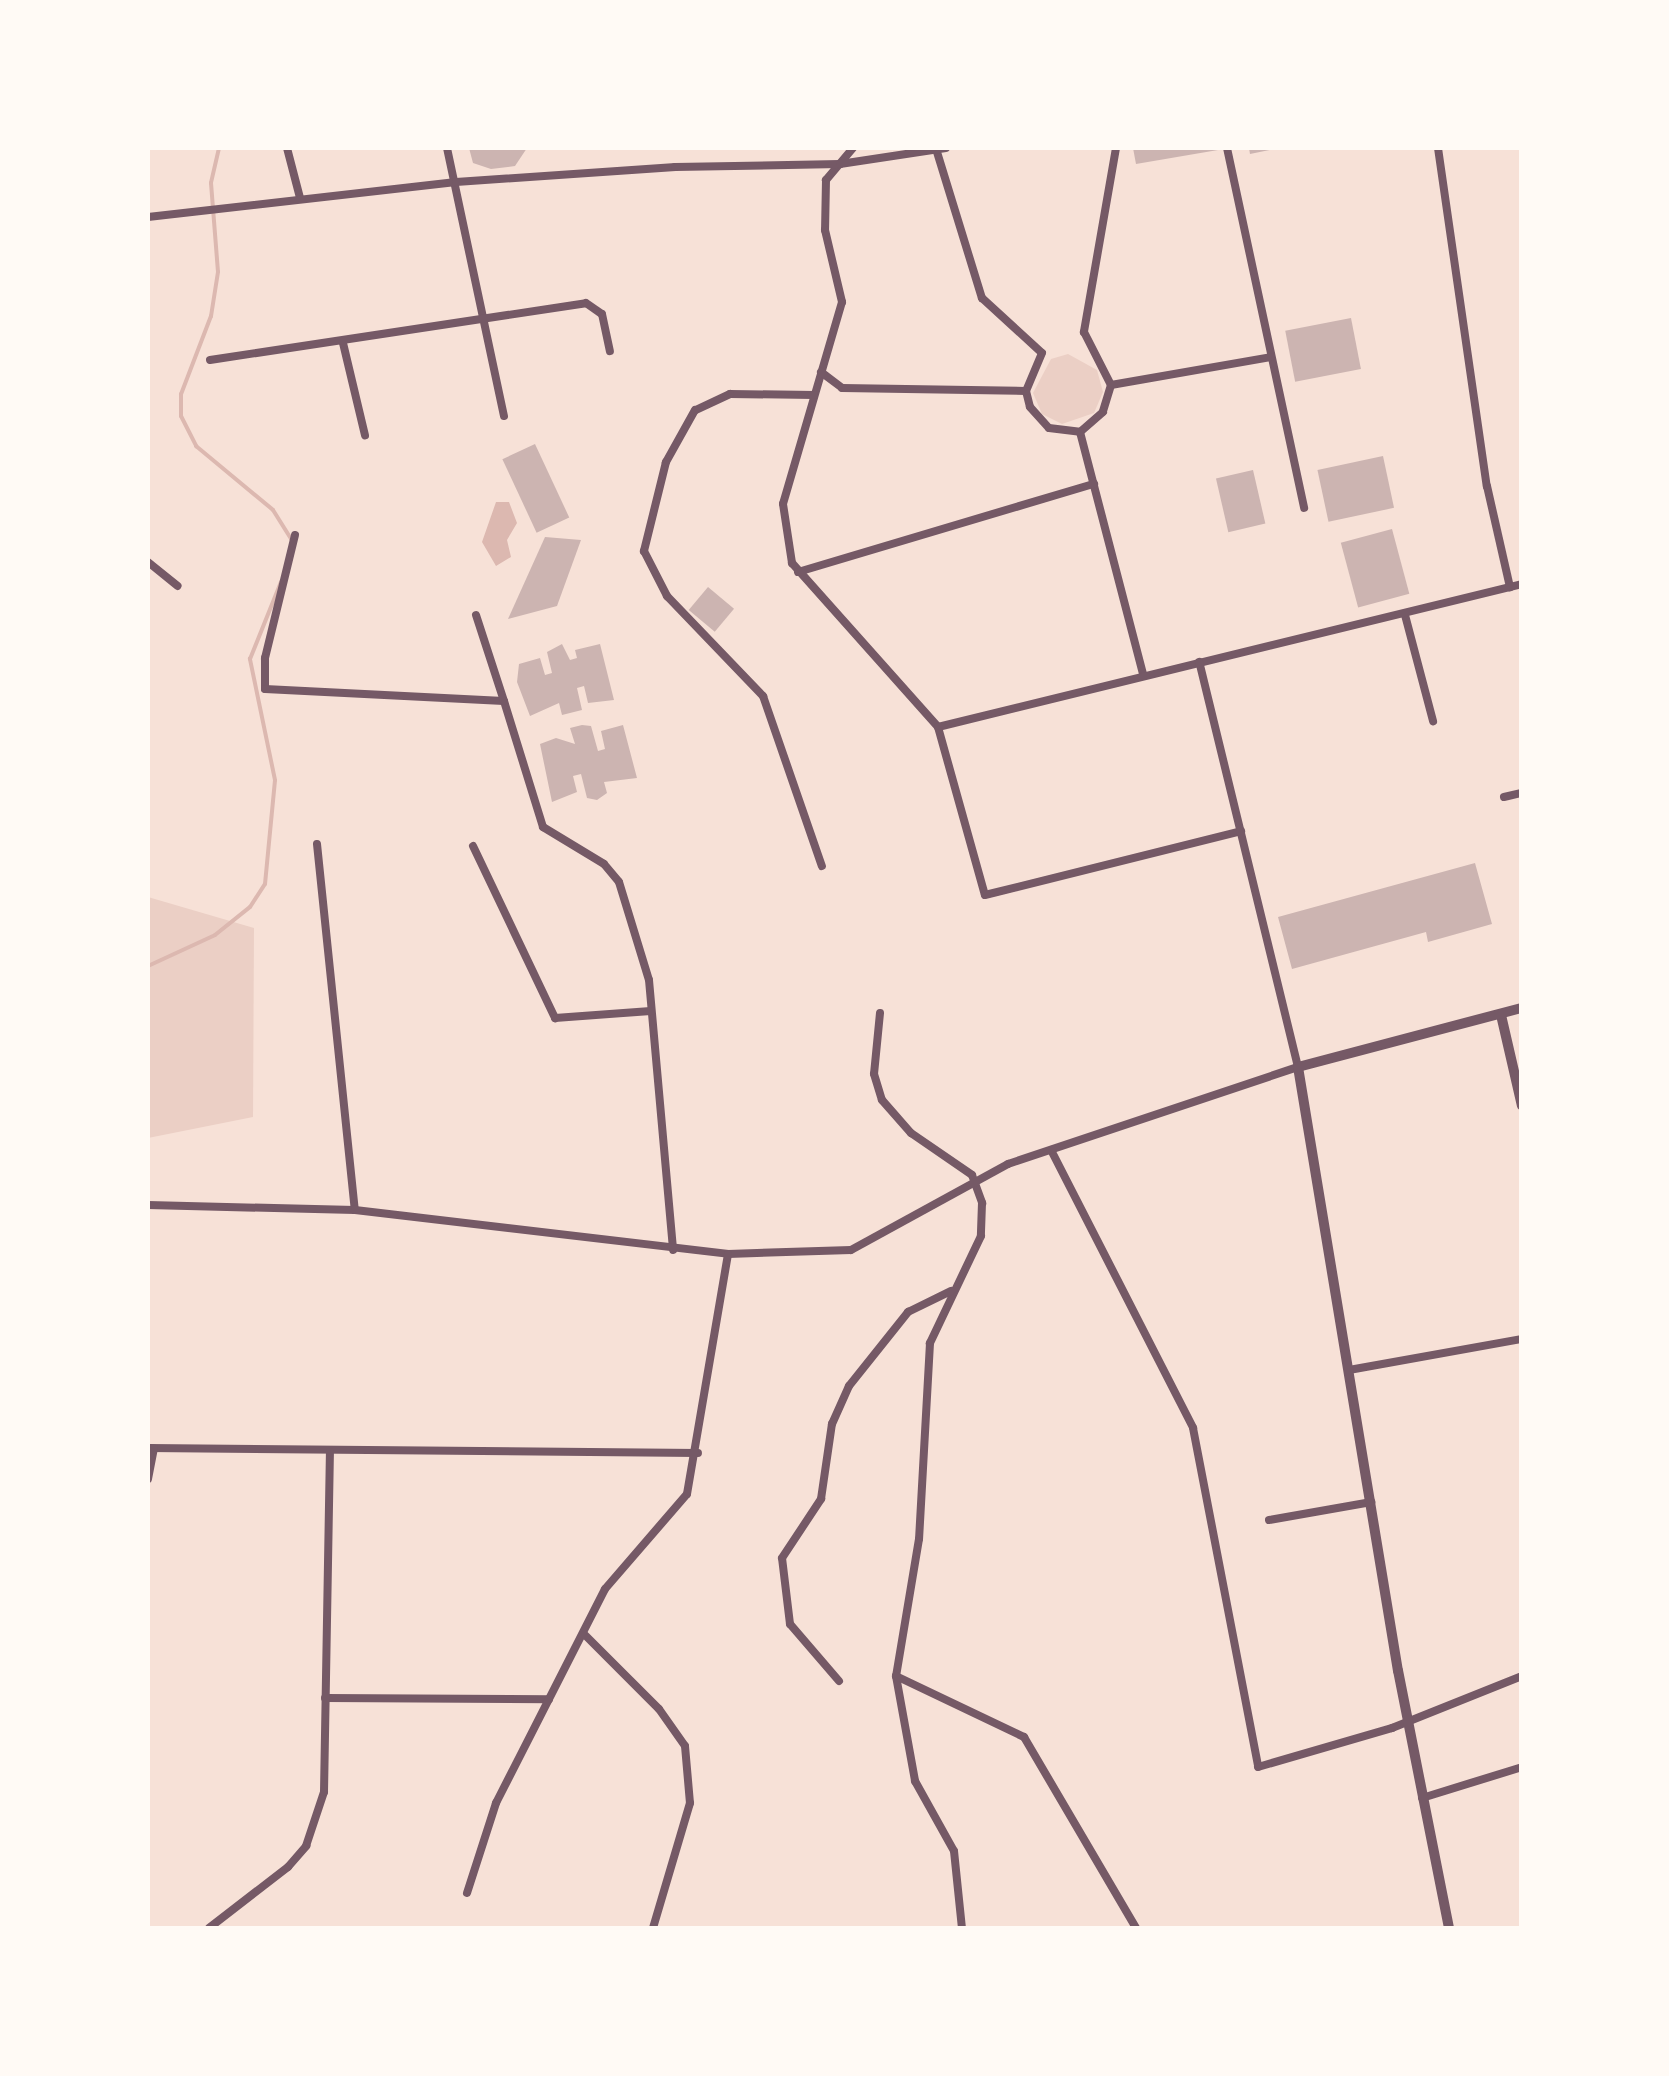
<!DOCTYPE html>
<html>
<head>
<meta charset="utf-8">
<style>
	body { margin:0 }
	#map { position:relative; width:1669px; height:2076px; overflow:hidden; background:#f7e1d7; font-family:Karla,sans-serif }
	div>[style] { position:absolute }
	.green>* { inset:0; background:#ebcfc5 }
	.water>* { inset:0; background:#dcb8b0 }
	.stream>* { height:4px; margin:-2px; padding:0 2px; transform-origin:2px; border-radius:2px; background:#dcb8b0 }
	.building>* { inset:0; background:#ccb4b1; transform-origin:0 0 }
	.minor>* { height:8px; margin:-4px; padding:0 4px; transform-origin:4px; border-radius:4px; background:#755966 }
	.tertiary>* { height:10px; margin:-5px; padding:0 5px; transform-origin:5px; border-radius:5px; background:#755966 }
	span { translate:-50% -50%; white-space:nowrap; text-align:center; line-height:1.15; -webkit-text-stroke:10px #fffaf5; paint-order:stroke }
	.frame { position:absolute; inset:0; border:150px solid #fffaf5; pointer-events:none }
</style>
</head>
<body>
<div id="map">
	<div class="green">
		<div style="clip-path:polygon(1068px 354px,1097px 370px,1103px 392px,1094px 413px,1062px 424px,1042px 414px,1033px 393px,1051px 359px)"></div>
		<div style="clip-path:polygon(148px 897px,254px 928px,253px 1117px,148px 1138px)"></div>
	</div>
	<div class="water">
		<div style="clip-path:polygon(496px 502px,509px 502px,517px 523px,507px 540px,511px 557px,496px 566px,482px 542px)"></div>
	</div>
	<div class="stream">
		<div style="left:219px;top:148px;width:36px;rotate:103deg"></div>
		<div style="left:211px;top:183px;width:89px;rotate:85.5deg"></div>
		<div style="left:218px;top:272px;width:45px;rotate:99deg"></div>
		<div style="left:211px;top:316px;width:84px;rotate:111deg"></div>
		<div style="left:181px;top:394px;width:22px;rotate:90deg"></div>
		<div style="left:181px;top:416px;width:34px;rotate:63deg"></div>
		<div style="left:196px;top:446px;width:100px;rotate:39.7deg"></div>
		<div style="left:273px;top:510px;width:36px;rotate:58deg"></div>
		<div style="left:148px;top:966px;width:74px;rotate:-24.8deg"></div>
		<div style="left:215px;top:935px;width:45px;rotate:-38.7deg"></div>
		<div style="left:250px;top:907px;width:27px;rotate:-57deg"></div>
		<div style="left:265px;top:884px;width:104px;rotate:-84.5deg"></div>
		<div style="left:275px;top:780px;width:124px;rotate:-101.7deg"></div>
		<div style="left:250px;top:659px;width:83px;rotate:-68.1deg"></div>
	</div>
	<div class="building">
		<div style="clip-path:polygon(469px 148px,527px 148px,515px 166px,491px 169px,473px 163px)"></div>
		<div style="clip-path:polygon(1133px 148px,1218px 148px,1218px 150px,1136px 164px)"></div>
		<div style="clip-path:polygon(1249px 148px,1273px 148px,1274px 149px,1250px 154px)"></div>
		<div style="left:1351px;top:318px;width:52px;height:67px;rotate:79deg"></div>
		<div style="left:535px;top:444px;width:81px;height:36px;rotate:65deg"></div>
		<div style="left:1383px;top:456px;width:53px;height:67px;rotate:78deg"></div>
		<div style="left:1253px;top:470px;width:55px;height:38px;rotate:77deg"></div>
		<div style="left:1392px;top:529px;width:67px;height:53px;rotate:75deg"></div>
		<div style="clip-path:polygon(545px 537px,581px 540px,557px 606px,508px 619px)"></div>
		<div style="left:708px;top:587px;width:34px;height:30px;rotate:40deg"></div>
		<div style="clip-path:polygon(562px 644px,570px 660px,577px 658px,575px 650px,600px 644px,614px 700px,588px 703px,584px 686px,577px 688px,582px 710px,562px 715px,559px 703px,530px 716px,517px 682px,519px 664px,540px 658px,545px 675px,552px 673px,547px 652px)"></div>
		<div style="clip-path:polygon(623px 725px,637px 778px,604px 782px,607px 793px,597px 800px,587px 798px,581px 774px,573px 776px,577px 792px,552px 802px,540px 744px,556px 738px,575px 744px,570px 728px,582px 725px,591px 726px,598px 751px,605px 749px,601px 731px)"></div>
		<div style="clip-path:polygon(1475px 863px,1492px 924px,1428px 942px,1426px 932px,1292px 969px,1278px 917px)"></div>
	</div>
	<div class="minor">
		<div style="left:287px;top:148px;width:52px;rotate:75.4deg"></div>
		<div style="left:447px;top:148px;width:274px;rotate:78deg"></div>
		<div style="left:853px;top:148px;width:42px;rotate:130.2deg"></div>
		<div style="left:826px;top:180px;width:50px;rotate:91.1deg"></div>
		<div style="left:825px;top:230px;width:74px;rotate:76.7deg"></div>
		<div style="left:842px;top:302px;width:210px;rotate:106.3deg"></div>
		<div style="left:783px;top:504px;width:60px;rotate:81.3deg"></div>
		<div style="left:792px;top:563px;width:220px;rotate:48.3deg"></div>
		<div style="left:938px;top:727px;width:174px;rotate:74.4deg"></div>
		<div style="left:985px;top:895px;width:264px;rotate:-14deg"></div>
		<div style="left:1116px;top:148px;width:187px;rotate:99.9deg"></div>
		<div style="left:1084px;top:332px;width:59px;rotate:63deg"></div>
		<div style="left:1111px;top:385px;width:28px;rotate:107deg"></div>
		<div style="left:1103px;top:412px;width:30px;rotate:139deg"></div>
		<div style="left:1080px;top:432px;width:249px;rotate:75.4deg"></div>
		<div style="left:1227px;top:148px;width:368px;rotate:77.9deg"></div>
		<div style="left:1438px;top:148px;width:342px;rotate:81.8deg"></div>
		<div style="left:1487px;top:486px;width:104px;rotate:77.2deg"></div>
		<div style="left:937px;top:152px;width:153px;rotate:72.9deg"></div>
		<div style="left:982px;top:298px;width:81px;rotate:42.5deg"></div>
		<div style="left:1042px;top:353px;width:41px;rotate:112.8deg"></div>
		<div style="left:1026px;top:391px;width:16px;rotate:76deg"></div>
		<div style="left:1030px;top:407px;width:28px;rotate:48deg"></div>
		<div style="left:1049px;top:428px;width:31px;rotate:7deg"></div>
		<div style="left:148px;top:217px;width:310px;rotate:-6.5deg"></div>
		<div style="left:456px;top:182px;width:220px;rotate:-3.9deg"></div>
		<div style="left:675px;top:167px;width:165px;rotate:-1deg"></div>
		<div style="left:840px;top:164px;width:107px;rotate:-8.6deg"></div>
		<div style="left:343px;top:343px;width:95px;rotate:76.6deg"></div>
		<div style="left:210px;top:360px;width:380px;rotate:-8.6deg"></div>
		<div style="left:586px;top:303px;width:19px;rotate:35deg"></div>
		<div style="left:602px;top:314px;width:38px;rotate:78deg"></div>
		<div style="left:821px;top:372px;width:26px;rotate:37deg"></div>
		<div style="left:842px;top:388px;width:184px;rotate:0.9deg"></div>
		<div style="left:1111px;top:385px;width:162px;rotate:-9.9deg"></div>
		<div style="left:814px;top:395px;width:84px;rotate:-179.3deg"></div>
		<div style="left:730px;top:394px;width:38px;rotate:155deg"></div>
		<div style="left:695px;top:410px;width:60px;rotate:119.1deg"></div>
		<div style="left:666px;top:462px;width:92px;rotate:103.9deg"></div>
		<div style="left:644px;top:551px;width:51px;rotate:62.9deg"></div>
		<div style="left:667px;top:596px;width:139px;rotate:46.2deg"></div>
		<div style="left:763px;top:696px;width:180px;rotate:70.9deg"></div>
		<div style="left:295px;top:535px;width:127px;rotate:103.7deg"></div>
		<div style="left:265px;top:658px;width:31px;rotate:90deg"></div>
		<div style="left:265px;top:689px;width:239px;rotate:2.9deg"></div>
		<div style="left:504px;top:701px;width:132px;rotate:72.8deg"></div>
		<div style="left:543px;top:827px;width:71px;rotate:31.2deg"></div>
		<div style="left:604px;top:864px;width:23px;rotate:50deg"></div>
		<div style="left:619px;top:882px;width:102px;rotate:73deg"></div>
		<div style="left:649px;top:980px;width:271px;rotate:84.9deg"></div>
		<div style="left:148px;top:562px;width:38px;rotate:39deg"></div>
		<div style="left:798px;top:572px;width:309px;rotate:-16.6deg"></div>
		<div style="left:476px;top:615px;width:90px;rotate:72deg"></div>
		<div style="left:1405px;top:615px;width:110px;rotate:75.2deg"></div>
		<div style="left:938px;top:727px;width:601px;rotate:-13.76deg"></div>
		<div style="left:1504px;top:797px;width:18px;rotate:-13deg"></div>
		<div style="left:317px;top:844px;width:368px;rotate:84.1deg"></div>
		<div style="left:473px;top:846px;width:191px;rotate:64.5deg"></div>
		<div style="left:555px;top:1018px;width:96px;rotate:-4.2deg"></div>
		<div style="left:880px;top:1013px;width:61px;rotate:95.6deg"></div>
		<div style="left:874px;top:1074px;width:27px;rotate:73deg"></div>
		<div style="left:882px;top:1100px;width:44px;rotate:48.7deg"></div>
		<div style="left:911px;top:1133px;width:74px;rotate:34.5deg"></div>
		<div style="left:972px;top:1175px;width:30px;rotate:70deg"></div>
		<div style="left:982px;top:1203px;width:33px;rotate:92deg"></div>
		<div style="left:981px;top:1236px;width:119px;rotate:115.5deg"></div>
		<div style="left:930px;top:1343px;width:196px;rotate:93.2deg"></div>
		<div style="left:919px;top:1539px;width:139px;rotate:99.5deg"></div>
		<div style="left:896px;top:1676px;width:107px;rotate:79.7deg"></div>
		<div style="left:915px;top:1781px;width:80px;rotate:60.9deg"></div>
		<div style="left:954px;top:1851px;width:77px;rotate:84.1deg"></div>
		<div style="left:1051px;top:1150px;width:312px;rotate:62.9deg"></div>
		<div style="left:1193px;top:1428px;width:345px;rotate:79.1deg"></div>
		<div style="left:1258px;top:1767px;width:140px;rotate:-16.2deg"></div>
		<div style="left:1392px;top:1728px;width:140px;rotate:-21.8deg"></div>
		<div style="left:148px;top:1205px;width:207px;rotate:1.4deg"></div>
		<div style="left:355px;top:1210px;width:376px;rotate:6.7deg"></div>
		<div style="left:728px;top:1254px;width:123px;rotate:-1.9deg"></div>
		<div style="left:851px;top:1250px;width:179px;rotate:-28.7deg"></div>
		<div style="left:1008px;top:1164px;width:306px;rotate:-18.5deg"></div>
		<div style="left:1298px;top:1067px;width:417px;rotate:-103.7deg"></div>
		<div style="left:1349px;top:1370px;width:176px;rotate:-10.2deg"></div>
		<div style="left:148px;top:1448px;width:550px;rotate:0.52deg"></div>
		<div style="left:148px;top:1479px;width:31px;rotate:-79deg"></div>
		<div style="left:1269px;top:1520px;width:104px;rotate:-10deg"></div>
		<div style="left:586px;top:1636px;width:103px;rotate:45deg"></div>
		<div style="left:659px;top:1709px;width:45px;rotate:54.9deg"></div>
		<div style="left:685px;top:1746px;width:57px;rotate:85deg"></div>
		<div style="left:690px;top:1803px;width:130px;rotate:106.5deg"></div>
		<div style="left:896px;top:1676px;width:142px;rotate:25.5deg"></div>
		<div style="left:1024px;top:1737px;width:221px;rotate:59.6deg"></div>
		<div style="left:839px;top:1681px;width:75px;rotate:-130.7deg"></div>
		<div style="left:790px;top:1624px;width:66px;rotate:-96.9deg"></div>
		<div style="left:782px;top:1558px;width:71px;rotate:-56.5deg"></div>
		<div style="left:821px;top:1499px;width:76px;rotate:-81.7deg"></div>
		<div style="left:832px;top:1424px;width:42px;rotate:-65.9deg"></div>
		<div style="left:849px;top:1386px;width:95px;rotate:-51.4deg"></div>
		<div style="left:908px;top:1312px;width:48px;rotate:-26deg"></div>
		<div style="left:325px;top:1698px;width:224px;rotate:0.3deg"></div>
		<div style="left:1422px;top:1798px;width:105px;rotate:-17.2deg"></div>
		<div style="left:467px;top:1893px;width:95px;rotate:-72.1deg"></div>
		<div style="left:496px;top:1803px;width:240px;rotate:-63deg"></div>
		<div style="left:605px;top:1589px;width:125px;rotate:-49.2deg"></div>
		<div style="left:687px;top:1494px;width:243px;rotate:-80.3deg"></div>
		<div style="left:209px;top:1928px;width:100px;rotate:-37.7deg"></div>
		<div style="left:288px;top:1867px;width:28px;rotate:-49deg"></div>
		<div style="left:306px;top:1846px;width:57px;rotate:-71.6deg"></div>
		<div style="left:324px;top:1792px;width:340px;rotate:-89deg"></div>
	</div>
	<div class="tertiary">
		<div style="left:1501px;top:1015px;width:93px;rotate:77deg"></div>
		<div style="left:1449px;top:1928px;width:262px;rotate:-101.2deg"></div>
		<div style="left:1398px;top:1671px;width:612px;rotate:-99.4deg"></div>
		<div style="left:1298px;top:1067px;width:232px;rotate:-14.8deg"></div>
	</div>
	<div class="frame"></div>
</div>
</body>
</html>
